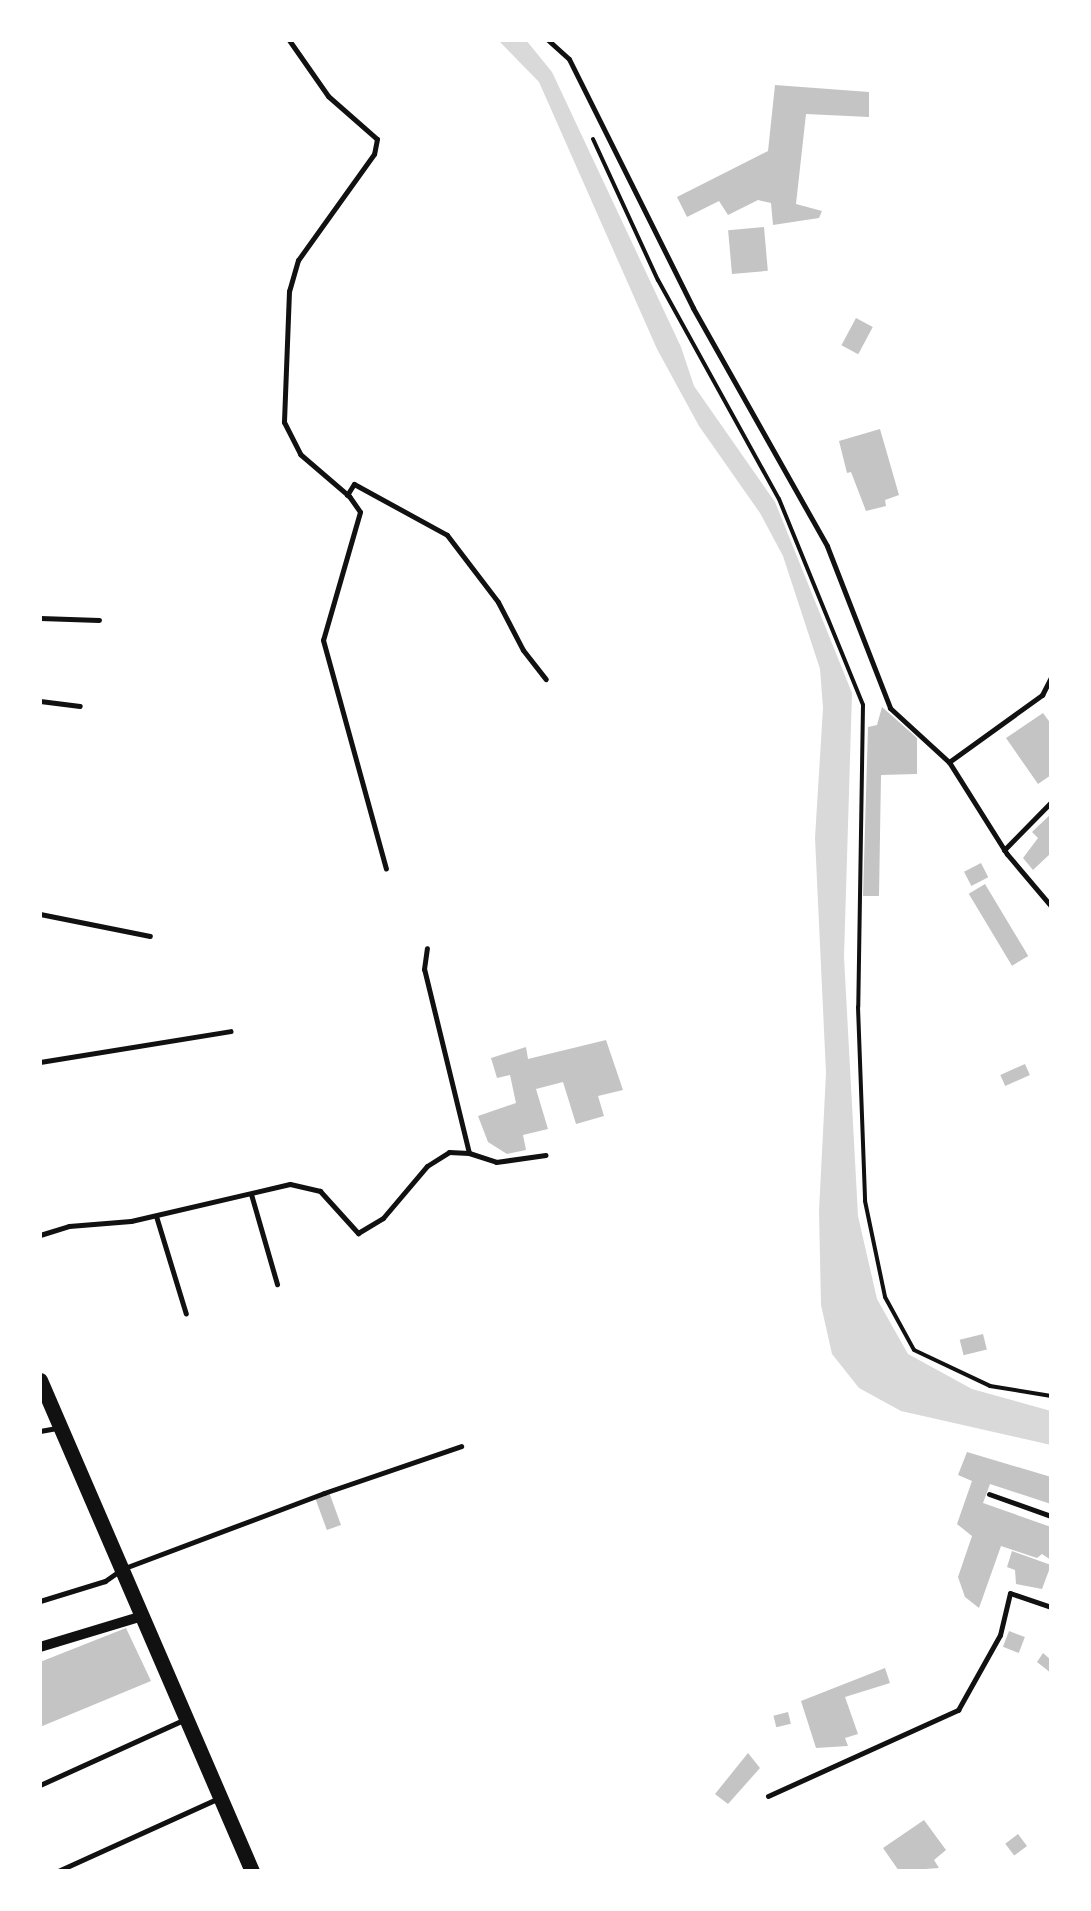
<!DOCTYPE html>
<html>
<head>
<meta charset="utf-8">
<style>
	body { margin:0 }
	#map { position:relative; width:1091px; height:1911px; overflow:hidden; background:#fff; font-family:Cabin,sans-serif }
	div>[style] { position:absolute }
	.water>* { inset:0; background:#d9d9d9 }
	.building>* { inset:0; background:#c4c4c4; transform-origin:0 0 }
	.path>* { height:4px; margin:-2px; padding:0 2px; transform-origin:2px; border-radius:2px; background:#111 }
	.service>* { height:5px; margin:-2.5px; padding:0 2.5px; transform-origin:2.5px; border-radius:2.5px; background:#111 }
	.minor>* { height:10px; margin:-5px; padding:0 5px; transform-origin:5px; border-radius:5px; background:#111 }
	.secondary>* { height:15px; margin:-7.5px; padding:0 7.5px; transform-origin:7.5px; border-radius:7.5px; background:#111 }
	span { translate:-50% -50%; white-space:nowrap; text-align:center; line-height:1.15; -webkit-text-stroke:8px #fff; paint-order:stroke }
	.frame { position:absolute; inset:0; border:42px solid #fff; pointer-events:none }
</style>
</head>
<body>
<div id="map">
	<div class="water">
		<div style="clip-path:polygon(498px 40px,526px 40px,552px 72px,681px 347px,694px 386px,775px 502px,852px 693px,844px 957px,858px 1216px,877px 1299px,908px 1354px,972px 1389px,1051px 1411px,1051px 1445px,901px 1411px,859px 1388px,832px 1354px,821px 1305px,819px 1211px,826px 1073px,815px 838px,823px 708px,820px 669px,783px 556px,760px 513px,699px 426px,657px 349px,539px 82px)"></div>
	</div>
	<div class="building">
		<div style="clip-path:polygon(775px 85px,869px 92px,869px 117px,806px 114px,796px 204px,822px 211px,819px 218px,773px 225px,771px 203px,758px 200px,728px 215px,719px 201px,687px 217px,677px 197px,768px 151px)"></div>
		<div style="left:764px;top:227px;width:44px;height:36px;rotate:85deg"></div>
		<div style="left:856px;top:318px;width:19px;height:31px;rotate:28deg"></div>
		<div style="clip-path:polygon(880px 429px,899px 495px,885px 500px,886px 506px,866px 511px,851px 472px,847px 473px,839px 441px)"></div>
		<div style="clip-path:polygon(882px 707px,917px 738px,917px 774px,881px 775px,879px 896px,863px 896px,868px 727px,877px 725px)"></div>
		<div style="clip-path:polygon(1043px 713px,1051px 724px,1051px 775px,1038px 784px,1006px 738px)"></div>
		<div style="clip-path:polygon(1051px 814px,1051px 853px,1033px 870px,1023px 858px,1038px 838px,1032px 832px)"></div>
		<div style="left:981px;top:863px;width:16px;height:19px;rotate:63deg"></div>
		<div style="left:985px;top:884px;width:84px;height:19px;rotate:59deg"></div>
		<div style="clip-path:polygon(606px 1040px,623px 1090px,598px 1096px,604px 1116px,576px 1124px,563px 1082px,536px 1089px,548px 1129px,523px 1135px,526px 1150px,507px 1154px,488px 1142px,478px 1116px,516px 1103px,510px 1075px,497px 1078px,491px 1058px,526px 1047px,528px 1059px)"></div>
		<div style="left:1025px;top:1064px;width:12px;height:27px;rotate:66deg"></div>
		<div style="left:983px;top:1334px;width:16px;height:24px;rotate:76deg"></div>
		<div style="clip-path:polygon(967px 1452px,1051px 1477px,1051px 1504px,990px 1484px,983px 1503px,1051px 1527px,1051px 1560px,1042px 1554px,1037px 1558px,1001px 1546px,979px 1608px,965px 1597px,958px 1577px,972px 1536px,957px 1524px,972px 1481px,958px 1475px)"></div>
		<div style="left:329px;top:1492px;width:35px;height:15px;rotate:70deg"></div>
		<div style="clip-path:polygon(1012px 1551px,1051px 1565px,1042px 1589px,1016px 1584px,1015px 1570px,1007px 1567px)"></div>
		<div style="clip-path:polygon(126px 1628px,151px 1681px,40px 1727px,40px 1662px)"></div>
		<div style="left:1009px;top:1631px;width:17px;height:17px;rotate:21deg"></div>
		<div style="clip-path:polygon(1043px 1653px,1051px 1660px,1051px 1673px,1037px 1662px)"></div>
		<div style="clip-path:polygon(885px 1668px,890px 1683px,845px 1697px,858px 1734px,845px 1738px,848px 1746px,816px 1748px,801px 1701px)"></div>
		<div style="left:788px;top:1712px;width:12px;height:15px;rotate:76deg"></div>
		<div style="clip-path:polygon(748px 1753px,760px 1768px,728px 1804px,715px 1794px)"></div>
		<div style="clip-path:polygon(924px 1820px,946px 1850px,934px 1860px,939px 1868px,899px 1871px,883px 1848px)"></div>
		<div style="left:1018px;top:1834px;width:15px;height:16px;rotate:53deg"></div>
	</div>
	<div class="path">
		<div style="left:593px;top:139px;width:155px;rotate:65.3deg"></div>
		<div style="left:658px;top:280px;width:250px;rotate:61.1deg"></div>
		<div style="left:779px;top:499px;width:222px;rotate:67.8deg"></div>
		<div style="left:863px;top:705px;width:302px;rotate:90.9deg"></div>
		<div style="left:858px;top:1007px;width:194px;rotate:87.9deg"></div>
		<div style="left:865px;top:1201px;width:98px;rotate:78.2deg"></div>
		<div style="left:885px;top:1297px;width:60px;rotate:61.3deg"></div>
		<div style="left:914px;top:1350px;width:84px;rotate:25.3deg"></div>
		<div style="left:990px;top:1386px;width:62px;rotate:9.3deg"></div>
	</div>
	<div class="service">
		<div style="left:289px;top:40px;width:68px;rotate:55.1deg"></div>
		<div style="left:328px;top:96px;width:65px;rotate:41.3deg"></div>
		<div style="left:377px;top:139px;width:15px;rotate:101deg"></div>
		<div style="left:374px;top:154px;width:130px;rotate:125.6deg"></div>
		<div style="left:298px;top:260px;width:32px;rotate:106deg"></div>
		<div style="left:289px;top:291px;width:131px;rotate:92.2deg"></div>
		<div style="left:284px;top:422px;width:36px;rotate:63deg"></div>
		<div style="left:300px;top:454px;width:65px;rotate:40.6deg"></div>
		<div style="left:349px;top:496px;width:19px;rotate:55deg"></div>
		<div style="left:360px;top:512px;width:133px;rotate:106.1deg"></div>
		<div style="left:323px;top:640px;width:237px;rotate:74.6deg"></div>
		<div style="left:548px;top:40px;width:28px;rotate:42deg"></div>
		<div style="left:569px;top:59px;width:278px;rotate:63.5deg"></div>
		<div style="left:693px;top:308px;width:273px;rotate:60.6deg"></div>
		<div style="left:827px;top:546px;width:174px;rotate:68.7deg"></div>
		<div style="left:890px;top:708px;width:80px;rotate:42.5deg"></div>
		<div style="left:949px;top:762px;width:109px;rotate:57.8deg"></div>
		<div style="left:1007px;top:854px;width:68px;rotate:49.8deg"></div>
		<div style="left:347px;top:495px;width:13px;rotate:-58deg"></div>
		<div style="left:354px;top:484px;width:106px;rotate:28.7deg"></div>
		<div style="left:447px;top:535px;width:84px;rotate:52.7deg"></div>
		<div style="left:498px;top:602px;width:54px;rotate:62.5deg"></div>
		<div style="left:523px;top:650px;width:37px;rotate:52deg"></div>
		<div style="left:40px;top:618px;width:59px;rotate:1.9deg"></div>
		<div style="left:40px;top:701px;width:40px;rotate:7.1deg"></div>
		<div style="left:949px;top:762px;width:115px;rotate:-35.8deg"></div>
		<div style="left:1042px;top:695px;width:20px;rotate:-63deg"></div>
		<div style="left:1004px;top:850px;width:67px;rotate:-45.6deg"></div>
		<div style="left:40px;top:914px;width:112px;rotate:11.3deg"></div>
		<div style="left:40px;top:1062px;width:193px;rotate:-9.2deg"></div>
		<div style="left:469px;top:1153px;width:28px;rotate:18deg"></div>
		<div style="left:496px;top:1162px;width:50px;rotate:-8deg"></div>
		<div style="left:251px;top:1194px;width:94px;rotate:73.9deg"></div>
		<div style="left:156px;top:1216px;width:102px;rotate:73deg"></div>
		<div style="left:40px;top:1235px;width:30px;rotate:-17deg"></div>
		<div style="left:69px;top:1226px;width:62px;rotate:-4.6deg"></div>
		<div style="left:131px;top:1221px;width:163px;rotate:-13.1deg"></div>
		<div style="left:290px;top:1184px;width:31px;rotate:13deg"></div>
		<div style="left:320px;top:1191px;width:57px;rotate:47.9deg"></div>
		<div style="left:358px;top:1233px;width:29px;rotate:-31deg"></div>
		<div style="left:383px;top:1218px;width:68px;rotate:-49.8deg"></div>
		<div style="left:427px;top:1166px;width:26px;rotate:-32deg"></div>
		<div style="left:449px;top:1152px;width:20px;rotate:3deg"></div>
		<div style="left:469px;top:1153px;width:189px;rotate:-103.7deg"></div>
		<div style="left:424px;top:969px;width:21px;rotate:-82deg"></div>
		<div style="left:40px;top:1431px;width:17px;rotate:-10deg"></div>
		<div style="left:989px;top:1494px;width:66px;rotate:19.5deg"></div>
		<div style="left:40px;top:1601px;width:68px;rotate:-17.1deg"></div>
		<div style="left:105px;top:1581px;width:21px;rotate:-35deg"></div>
		<div style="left:122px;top:1569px;width:216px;rotate:-20.6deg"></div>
		<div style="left:324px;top:1493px;width:145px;rotate:-18.9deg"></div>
		<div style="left:40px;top:1785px;width:157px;rotate:-24.4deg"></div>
		<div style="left:768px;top:1796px;width:209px;rotate:-24.4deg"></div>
		<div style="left:958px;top:1710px;width:86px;rotate:-60.8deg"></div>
		<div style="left:1000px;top:1635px;width:43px;rotate:-76.6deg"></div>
		<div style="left:1010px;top:1593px;width:43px;rotate:18.9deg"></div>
		<div style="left:58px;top:1871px;width:177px;rotate:-24.4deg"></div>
	</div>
	<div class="minor">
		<div style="left:40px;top:1647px;width:108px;rotate:-16.8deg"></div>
	</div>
	<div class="secondary">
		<div style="left:40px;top:1380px;width:535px;rotate:66.65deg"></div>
	</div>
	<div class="frame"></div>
</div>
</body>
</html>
